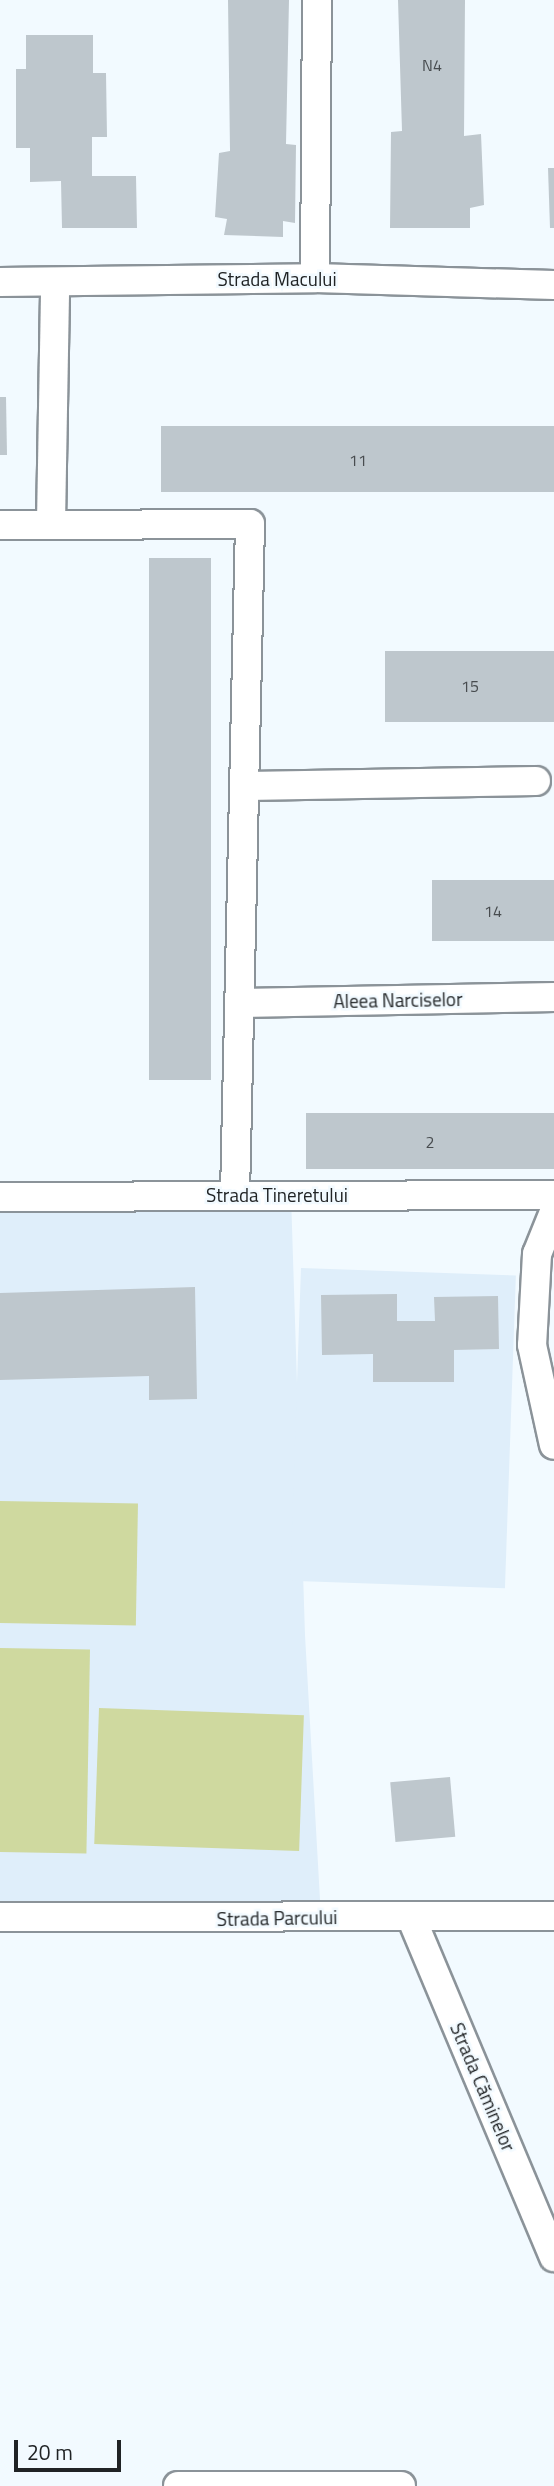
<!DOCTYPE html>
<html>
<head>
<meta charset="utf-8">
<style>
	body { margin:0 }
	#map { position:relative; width:554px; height:2486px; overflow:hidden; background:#f2faff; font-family:"Titillium Web",sans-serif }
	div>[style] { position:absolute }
	.built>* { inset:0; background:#dfeefa; transform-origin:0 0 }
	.green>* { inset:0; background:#cfd99f; transform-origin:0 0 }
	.building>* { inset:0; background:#bec7cd; transform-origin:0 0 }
	.roads { filter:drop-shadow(2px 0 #8b9399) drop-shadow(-2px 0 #8b9399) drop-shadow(0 2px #8b9399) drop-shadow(0 -2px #8b9399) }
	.minor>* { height:28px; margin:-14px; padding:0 14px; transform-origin:14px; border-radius:14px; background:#fff }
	span { translate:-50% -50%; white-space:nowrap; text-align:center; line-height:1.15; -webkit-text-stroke:5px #f2faff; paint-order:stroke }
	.number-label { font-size:16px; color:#484c4f }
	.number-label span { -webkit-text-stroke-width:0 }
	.street-label { font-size:19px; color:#202325 }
	.scale { position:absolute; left:14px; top:2440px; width:107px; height:32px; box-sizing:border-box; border:4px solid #202325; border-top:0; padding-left:9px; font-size:21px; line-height:24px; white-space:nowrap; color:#202325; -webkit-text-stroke:5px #f2faff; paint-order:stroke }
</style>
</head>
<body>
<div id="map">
	<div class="built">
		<div style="clip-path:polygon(291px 1195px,305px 1635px,321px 1917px,0 1910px,0 1197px)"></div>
		<div style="left:301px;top:1268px;width:215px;height:313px;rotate:2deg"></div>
	</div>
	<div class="green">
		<div style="left:0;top:1501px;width:138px;height:122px;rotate:1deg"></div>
		<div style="left:0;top:1648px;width:90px;height:204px;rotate:1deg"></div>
		<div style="left:99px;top:1708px;width:205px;height:136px;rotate:2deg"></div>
	</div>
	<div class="building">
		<div style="clip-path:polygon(228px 0,289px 0,286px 144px,296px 145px,295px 223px,283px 221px,283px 237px,224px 235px,227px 219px,215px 217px,219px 153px,230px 151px)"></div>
		<div style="clip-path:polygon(398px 0,465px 0,464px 136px,481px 134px,484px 205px,470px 208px,470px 228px,390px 228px,391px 132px,402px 131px)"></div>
		<div style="clip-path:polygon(26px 35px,93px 35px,93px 73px,106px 73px,107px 137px,92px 137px,92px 176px,136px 176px,137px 228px,62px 228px,61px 181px,30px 182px,30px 148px,16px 148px,16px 69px,26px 69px)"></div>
		<div style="clip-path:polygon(548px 168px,554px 168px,554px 228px,550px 228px)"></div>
		<div style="clip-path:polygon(0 397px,6px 397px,7px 455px,0 455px)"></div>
		<div style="left:554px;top:426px;width:66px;height:393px;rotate:90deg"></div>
		<div style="left:149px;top:558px;width:62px;height:522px"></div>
		<div style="left:385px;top:651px;width:169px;height:71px"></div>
		<div style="left:554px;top:880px;width:61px;height:122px;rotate:90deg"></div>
		<div style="left:554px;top:1113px;width:56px;height:248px;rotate:90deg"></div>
		<div style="clip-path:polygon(195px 1287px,197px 1399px,149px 1400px,149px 1376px,0 1380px,0 1293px)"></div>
		<div style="clip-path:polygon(397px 1294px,397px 1321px,435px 1321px,434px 1297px,498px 1296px,499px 1349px,454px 1350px,454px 1382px,373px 1382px,373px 1354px,322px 1355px,321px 1295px)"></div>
		<div style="left:450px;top:1777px;width:60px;height:60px;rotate:85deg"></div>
	</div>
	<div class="roads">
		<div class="minor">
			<div style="left:315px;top:278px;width:278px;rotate:-89.6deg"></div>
			<div style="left:0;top:282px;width:315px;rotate:-0.7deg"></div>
			<div style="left:315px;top:278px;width:239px;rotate:1.7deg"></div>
			<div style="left:51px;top:523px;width:241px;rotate:-89deg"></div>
			<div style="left:0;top:525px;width:250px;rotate:-0.2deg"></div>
			<div style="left:250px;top:524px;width:670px;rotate:91.28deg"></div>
			<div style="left:247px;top:786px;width:289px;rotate:-1deg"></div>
			<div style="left:242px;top:1003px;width:312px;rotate:-1.1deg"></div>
			<div style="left:0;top:1197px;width:554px;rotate:-0.21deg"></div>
			<div style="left:554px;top:1212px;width:45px;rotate:112deg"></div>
			<div style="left:537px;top:1254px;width:91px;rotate:93.1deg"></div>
			<div style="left:532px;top:1345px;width:102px;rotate:77.6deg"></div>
			<div style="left:0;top:1917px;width:554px;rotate:-0.1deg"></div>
			<div style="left:411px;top:1917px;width:369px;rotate:67.2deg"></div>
			<div style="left:178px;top:2486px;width:223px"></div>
		</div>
	</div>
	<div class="number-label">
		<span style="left:432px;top:65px">N4</span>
		<span style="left:358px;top:460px">11</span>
		<span style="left:470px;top:686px">15</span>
		<span style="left:493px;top:911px">14</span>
		<span style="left:430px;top:1142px">2</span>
	</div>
	<div class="street-label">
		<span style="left:277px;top:279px">Strada Macului</span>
		<span style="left:398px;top:1000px;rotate:-1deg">Aleea Narciselor</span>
		<span style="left:277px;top:1195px">Strada Tineretului</span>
		<span style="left:277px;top:1918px;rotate:-1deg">Strada Parcului</span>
		<span style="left:483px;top:2087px;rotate:67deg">Strada Căminelor</span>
	</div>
	<div class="scale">20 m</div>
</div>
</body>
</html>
